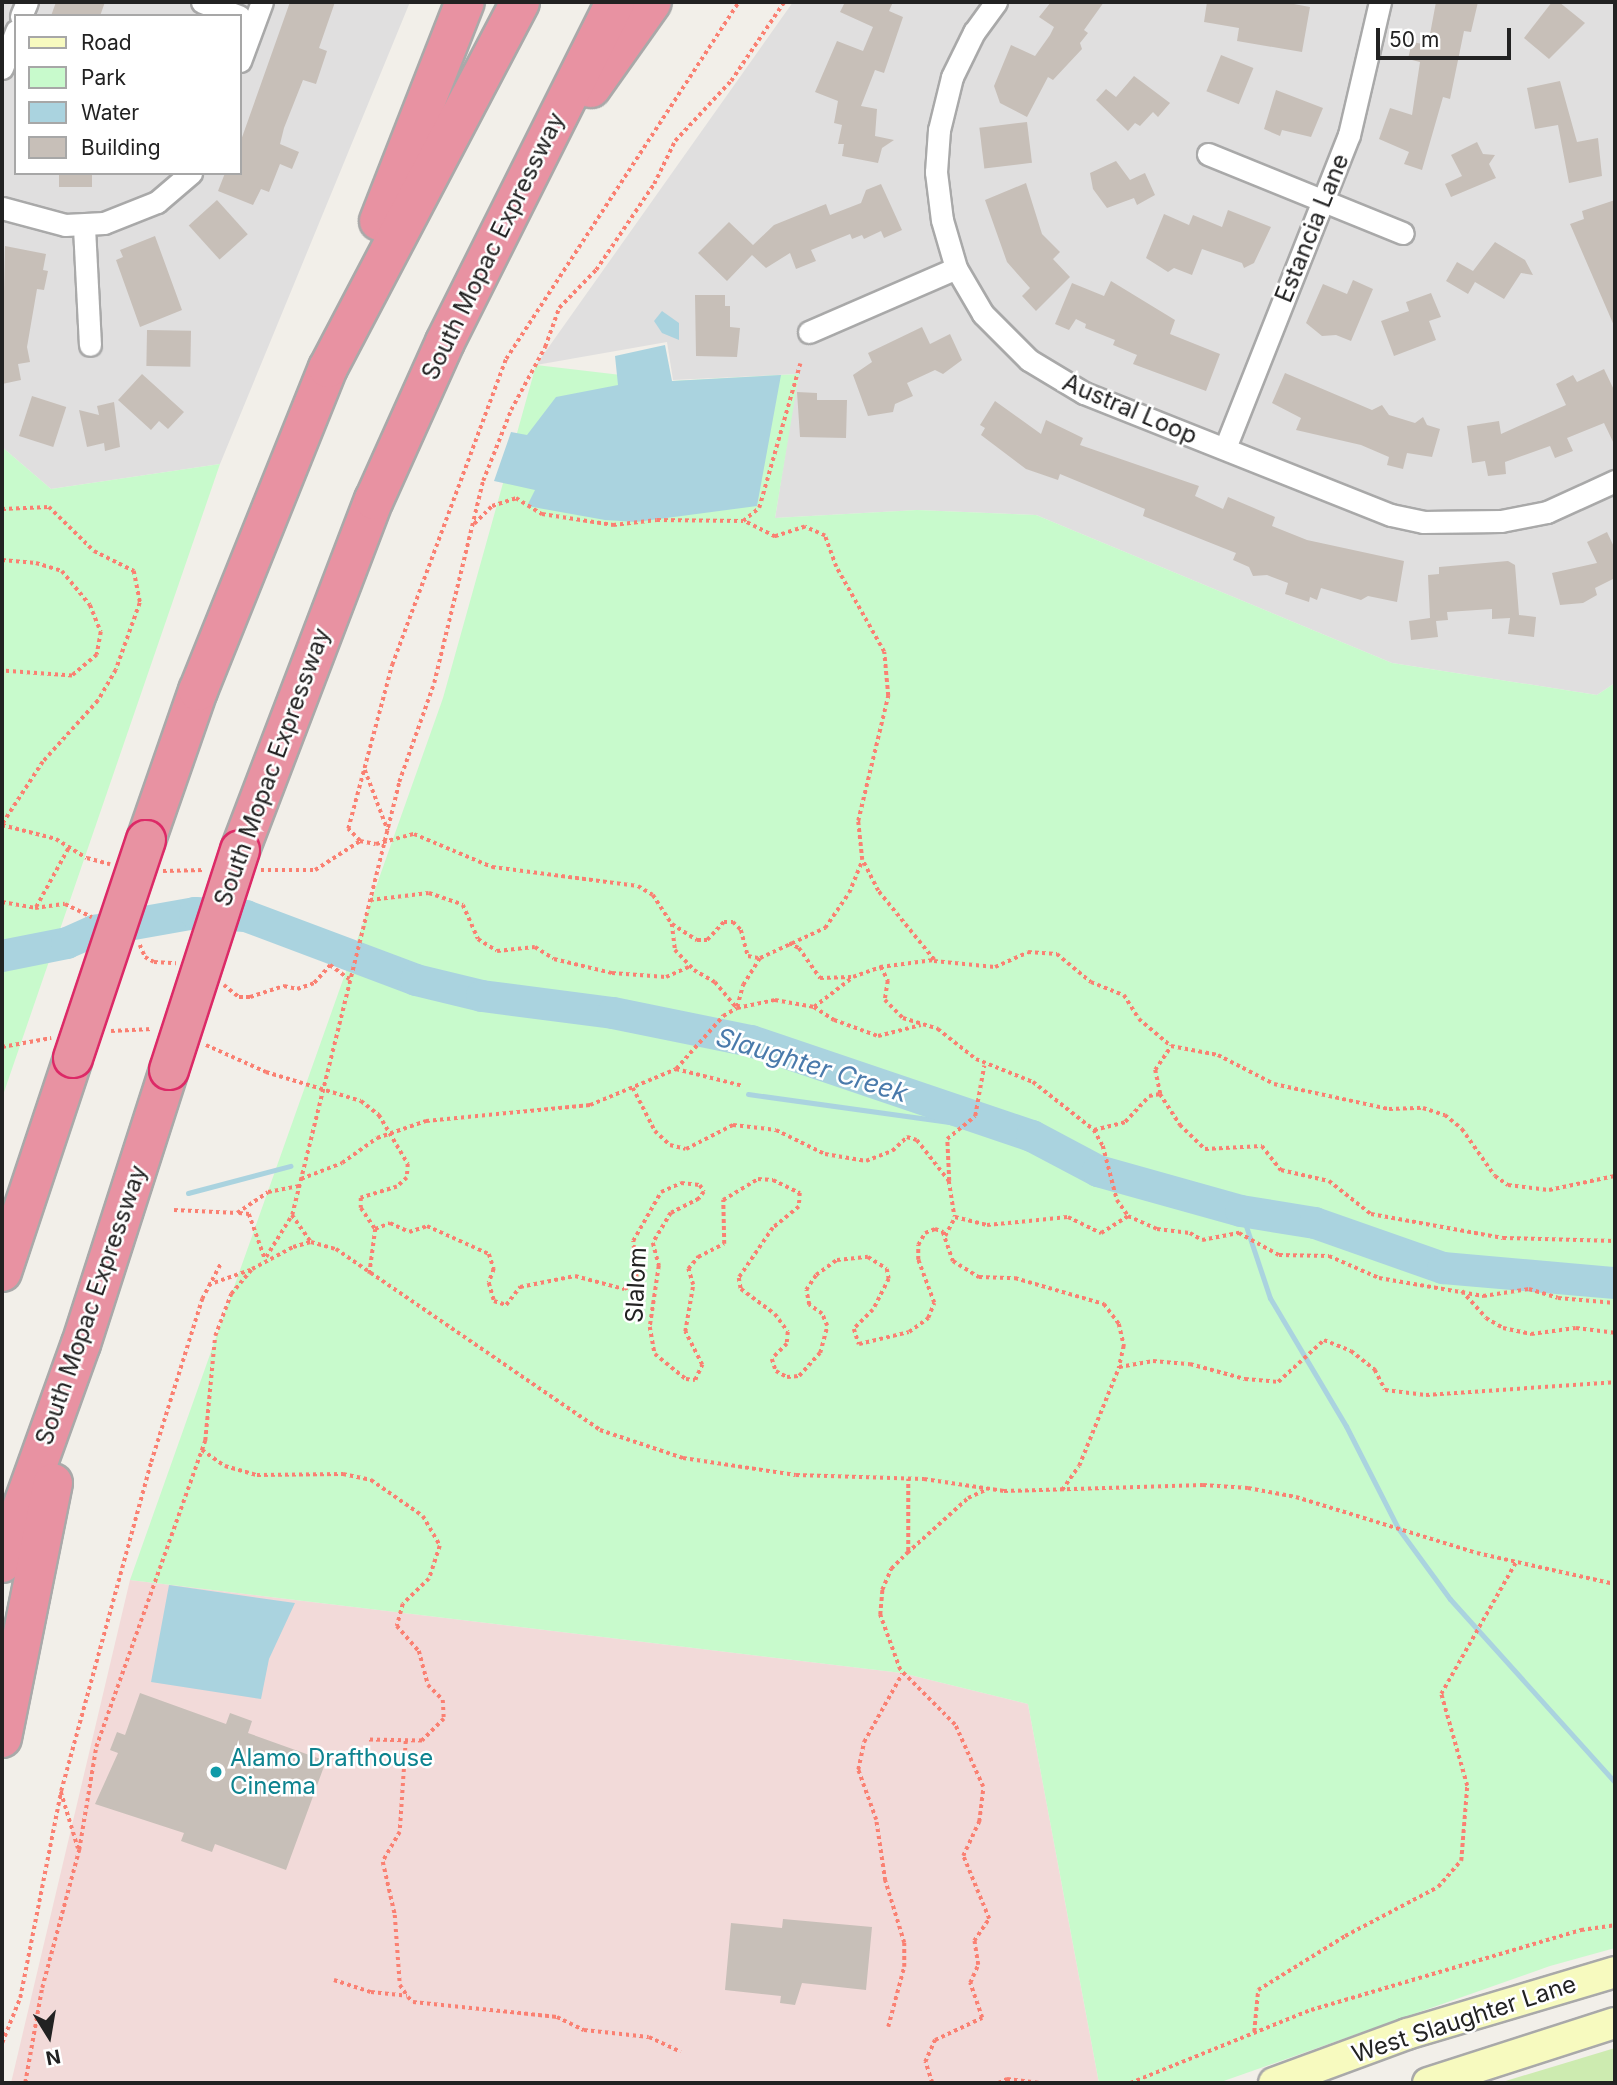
<!DOCTYPE html>
<html>
<head>
<meta charset="utf-8">
<style>
	body { margin:0 }
	#map { position:relative; width:1617px; height:2085px; overflow:hidden; background:#f2efe9; font-family:Inter,sans-serif }
	div>[style] { position:absolute }
	.residential>* { inset:0; background:#e0dfdf }
	.commercial>* { inset:0; background:#f2dad9 }
	.grass>* { inset:0; background:#cdebb0 }
	.park>* { inset:0; background:#c8facc }
	.water>* { inset:0; background:#aad3df }
	.stream>* { height:5px; margin:-2.5px; padding:0 2.5px; transform-origin:2.5px; border-radius:2.5px; background:#aad3df }
	.river>* { height:32px; margin:-16px; padding:0 16px; transform-origin:16px; border-radius:16px; background:#aad3df }
	.building>* { inset:0; background:#c7bfb8; transform-origin:0 0 }
	.path>* { height:3.5px; margin-top:-1.75px; transform-origin:0; background:repeating-linear-gradient(90deg,#fa8072 0 3.5px,transparent 0 7px) }
	.roads { filter:drop-shadow(2px 0 #a9a9a9) drop-shadow(-2px 0 #a9a9a9) drop-shadow(0 2px #a9a9a9) drop-shadow(0 -2px #a9a9a9) }
	.street>* { height:21px; margin:-10.5px; padding:0 10.5px; transform-origin:10.5px; border-radius:10.5px; background:#fff }
	.secondary>* { height:30px; margin:-15px; padding:0 15px; transform-origin:15px; border-radius:15px; background:#f7fabf }
	.highway>* { height:38px; margin:-19px; padding:0 19px; transform-origin:19px; border-radius:19px; background:#e892a2 }
	.bridges { filter:drop-shadow(2px 0 #dc2a67) drop-shadow(-2px 0 #dc2a67) drop-shadow(0 2px #dc2a67) drop-shadow(0 -2px #dc2a67) }
	.highway-bridge>* { height:38px; margin:-19px; padding:0 19px; transform-origin:19px; border-radius:19px; background:#e892a2 }
	.dots>* { width:19px; height:19px; translate:-50% -50%; box-sizing:border-box; border:4px solid #fff; border-radius:50% }
	span { translate:-50% -50%; white-space:nowrap; text-align:center; line-height:1.15; -webkit-text-stroke:5px #fff; paint-order:stroke }
	.street-label { font-size:24px; color:#222 }
	.culture-label { font-size:24px; color:#0d838f }
	.left { translate:0 -50%; text-align:left }
	.water-label { font-size:26px; color:#4a7aab; font-style:italic }
	.frame { position:absolute; inset:0; border:4px solid #222; pointer-events:none }
	.legend { position:absolute; left:14px; top:14px; width:228px; height:161px; box-sizing:border-box; background:#fff; border:2px solid #a7a7a7; margin:0; padding:9px 12px; list-style:none; font-size:21px; color:#222 }
	.legend li { display:flex; align-items:center; gap:14px; height:35px }
	.legend b { width:35px; border:2px solid #a7a7a7 }
	.north { position:absolute; left:14px; top:2001px; width:70px; height:70px; -webkit-text-stroke:5px #fff; paint-order:stroke; rotate:169deg; font-size:19px; font-weight:700; line-height:28px; text-align:center; color:#222 }
	.north::after { content:''; display:block; margin:auto; width:24px; height:32px; background:#222; clip-path:polygon(50% 0,100% 100%,50% 72%,0 100%) }
	.scale { position:absolute; left:1376px; top:28px; width:135px; height:32px; box-sizing:border-box; border:4px solid #222; border-top:0; padding-left:9px; font-size:21px; line-height:24px; white-space:nowrap; color:#222; -webkit-text-stroke:5px #fff; paint-order:stroke }
</style>
</head>
<body>
<div id="map">
	<div class="residential">
		<div style="clip-path:polygon(evenodd,2px 2px,410px 2px,220px 464px,51px 489px,2px 447px,2px 2px,16px 16px,240px 16px,240px 173px,16px 173px,16px 16px)"></div>
		<div style="clip-path:polygon(793px 2px,1615px 2px,1615px 683px,1597px 695px,1392px 663px,1036px 515px,917px 510px,775px 518px,798px 374px,673px 380px,667px 342px,536px 365px)"></div>
	</div>
	<div class="commercial">
		<div style="clip-path:polygon(130px 1580px,902px 1673px,1028px 1704px,1099px 2083px,11px 2083px)"></div>
	</div>
	<div class="grass">
		<div style="clip-path:polygon(1615px 2048px,1615px 2083px,1499px 2083px)"></div>
	</div>
	<div class="park">
		<div style="clip-path:polygon(536px 365px,672px 381px,799px 374px,775px 518px,917px 510px,1036px 515px,1392px 663px,1597px 695px,1615px 683px,1615px 1948px,1550px 1966px,1218px 2083px,1099px 2083px,1028px 1704px,902px 1673px,130px 1580px,443px 698px)"></div>
		<div style="clip-path:polygon(2px 447px,51px 489px,220px 464px,2px 1098px)"></div>
	</div>
	<div class="water">
		<div style="clip-path:polygon(662px 311px,679px 323px,679px 340px,662px 333px,654px 321px)"></div>
		<div style="clip-path:polygon(665px 345px,672px 381px,781px 375px,757px 506px,636px 522px,605px 520px,527px 506px,535px 490px,494px 481px,511px 432px,527px 435px,556px 397px,618px 385px,615px 356px)"></div>
		<div style="clip-path:polygon(169px 1585px,295px 1603px,269px 1659px,261px 1699px,151px 1682px)"></div>
	</div>
	<div class="stream">
		<div style="left:748px;top:1094px;width:205px;rotate:7.9deg"></div>
		<div style="left:951px;top:1122px;width:15px;rotate:-48deg"></div>
		<div style="left:188px;top:1193px;width:106px;rotate:-14.8deg"></div>
		<div style="left:1241px;top:1211px;width:92px;rotate:71.6deg"></div>
		<div style="left:1270px;top:1298px;width:149px;rotate:59.3deg"></div>
		<div style="left:1346px;top:1426px;width:114px;rotate:63deg"></div>
		<div style="left:1398px;top:1528px;width:88px;rotate:53.8deg"></div>
		<div style="left:1450px;top:1599px;width:246px;rotate:48deg"></div>
	</div>
	<div class="river">
		<div style="left:2px;top:956px;width:66px;rotate:-11.3deg"></div>
		<div style="left:67px;top:943px;width:30px;rotate:-24deg"></div>
		<div style="left:94px;top:931px;width:103px;rotate:-10.1deg"></div>
		<div style="left:195px;top:913px;width:51px;rotate:3.4deg"></div>
		<div style="left:246px;top:916px;width:182px;rotate:20.6deg"></div>
		<div style="left:416px;top:980px;width:68px;rotate:13.6deg"></div>
		<div style="left:482px;top:996px;width:132px;rotate:7.4deg"></div>
		<div style="left:613px;top:1013px;width:141px;rotate:11.5deg"></div>
		<div style="left:751px;top:1041px;width:297px;rotate:18.7deg"></div>
		<div style="left:1032px;top:1136px;width:75px;rotate:27.9deg"></div>
		<div style="left:1098px;top:1171px;width:148px;rotate:15.6deg"></div>
		<div style="left:1241px;top:1211px;width:75px;rotate:9.2deg"></div>
		<div style="left:1315px;top:1223px;width:136px;rotate:19.4deg"></div>
		<div style="left:1443px;top:1268px;width:173px;rotate:5deg"></div>
	</div>
	<div class="building">
		<div style="clip-path:polygon(56px 2px,105px 2px,100px 16px,51px 16px)"></div>
		<div style="clip-path:polygon(290px 2px,335px 2px,319px 48px,327px 51px,316px 84px,303px 80px,284px 128px,280px 144px,299px 152px,292px 169px,280px 164px,269px 192px,261px 189px,253px 205px,218px 191px,225px 173px,240px 173px,240px 143px)"></div>
		<div style="clip-path:polygon(845px 2px,893px 2px,889px 11px,903px 17px,884px 73px,875px 70px,861px 106px,877px 109px,875px 136px,894px 140px,882px 148px,878px 163px,842px 156px,844px 144px,838px 144px,842px 125px,834px 123px,838px 101px,815px 92px,837px 41px,863px 51px,873px 27px,840px 12px)"></div>
		<div style="clip-path:polygon(1051px 2px,1104px 2px,1084px 30px,1088px 33px,1080px 43px,1082px 49px,1053px 80px,1048px 77px,1027px 117px,1000px 103px,994px 86px,1011px 45px,1035px 56px,1050px 35px,1054px 27px,1039px 17px)"></div>
		<div style="clip-path:polygon(1207px 2px,1283px 2px,1310px 7px,1302px 52px,1237px 41px,1239px 28px,1204px 22px)"></div>
		<div style="clip-path:polygon(1436px 2px,1478px 2px,1471px 32px,1464px 31px,1450px 99px,1443px 97px,1422px 170px,1404px 164px,1409px 152px,1379px 139px,1390px 108px,1412px 115px,1420px 62px,1408px 59px,1412px 42px,1428px 45px)"></div>
		<div style="clip-path:polygon(1552px 2px,1559px 2px,1585px 23px,1549px 59px,1524px 38px)"></div>
		<div style="left:1221px;top:55px;width:35px;height:39px;rotate:22deg"></div>
		<div style="clip-path:polygon(1134px 76px,1170px 103px,1158px 117px,1153px 112px,1140px 126px,1135px 123px,1128px 131px,1096px 100px,1106px 89px,1116px 97px)"></div>
		<div style="clip-path:polygon(1560px 81px,1577px 142px,1598px 138px,1602px 176px,1569px 183px,1558px 125px,1535px 129px,1527px 88px)"></div>
		<div style="clip-path:polygon(1276px 90px,1323px 108px,1311px 137px,1282px 130px,1280px 136px,1264px 129px)"></div>
		<div style="left:1027px;top:122px;width:41px;height:48px;rotate:83deg"></div>
		<div style="clip-path:polygon(1477px 142px,1483px 154px,1495px 155px,1489px 164px,1496px 178px,1451px 197px,1445px 184px,1462px 176px,1451px 155px)"></div>
		<div style="clip-path:polygon(1116px 161px,1130px 180px,1145px 173px,1155px 195px,1137px 205px,1134px 198px,1107px 208px,1093px 189px,1090px 173px)"></div>
		<div style="left:59px;top:173px;width:33px;height:14px"></div>
		<div style="clip-path:polygon(1026px 183px,1042px 234px,1060px 252px,1053px 259px,1070px 277px,1036px 311px,1022px 296px,1030px 288px,1007px 262px,985px 200px)"></div>
		<div style="clip-path:polygon(881px 184px,902px 230px,884px 238px,881px 231px,864px 239px,862px 235px,852px 239px,850px 234px,811px 250px,816px 261px,796px 269px,790px 253px,766px 268px,752px 255px,727px 281px,698px 253px,729px 222px,753px 245px,774px 225px,826px 204px,830px 215px,861px 203px,866px 190px)"></div>
		<div style="left:217px;top:200px;width:46px;height:38px;rotate:48deg"></div>
		<div style="clip-path:polygon(1615px 200px,1615px 328px,1570px 224px,1584px 219px,1582px 211px)"></div>
		<div style="clip-path:polygon(1228px 210px,1271px 227px,1254px 263px,1244px 268px,1242px 263px,1202px 249px,1192px 275px,1174px 268px,1168px 272px,1146px 258px,1164px 214px,1189px 225px,1193px 215px,1222px 227px)"></div>
		<div style="clip-path:polygon(155px 236px,182px 310px,140px 327px,116px 260px,123px 257px,120px 250px)"></div>
		<div style="clip-path:polygon(1495px 242px,1525px 260px,1533px 275px,1521px 273px,1504px 299px,1475px 282px,1468px 294px,1446px 281px,1457px 262px,1473px 271px)"></div>
		<div style="clip-path:polygon(5px 246px,46px 254px,43px 270px,48px 271px,44px 290px,37px 289px,27px 347px,30px 362px,18px 364px,21px 380px,2px 384px)"></div>
		<div style="clip-path:polygon(1353px 280px,1373px 289px,1351px 341px,1336px 335px,1322px 336px,1306px 323px,1323px 284px,1347px 294px)"></div>
		<div style="clip-path:polygon(1111px 281px,1175px 320px,1170px 334px,1220px 354px,1206px 391px,1133px 364px,1137px 355px,1113px 345px,1115px 340px,1085px 328px,1086px 324px,1076px 319px,1069px 330px,1055px 324px,1072px 283px,1104px 296px)"></div>
		<div style="clip-path:polygon(1431px 293px,1441px 317px,1429px 321px,1436px 340px,1394px 356px,1381px 321px,1409px 311px,1406px 302px)"></div>
		<div style="clip-path:polygon(695px 295px,725px 295px,725px 306px,730px 306px,730px 327px,740px 328px,737px 357px,696px 356px)"></div>
		<div style="clip-path:polygon(922px 327px,930px 344px,950px 334px,962px 360px,943px 374px,935px 370px,907px 383px,913px 396px,895px 404px,893px 412px,868px 416px,853px 375px,872px 362px,868px 353px)"></div>
		<div style="left:147px;top:330px;width:44px;height:36px;rotate:1deg"></div>
		<div style="clip-path:polygon(1604px 369px,1615px 392px,1615px 446px,1604px 423px,1567px 438px,1573px 451px,1555px 458px,1550px 446px,1505px 462px,1506px 474px,1488px 476px,1485px 461px,1472px 463px,1467px 426px,1499px 421px,1501px 434px,1566px 405px,1556px 384px,1573px 375px,1577px 382px)"></div>
		<div style="clip-path:polygon(1285px 373px,1372px 410px,1382px 405px,1389px 415px,1415px 423px,1423px 417px,1427px 425px,1440px 429px,1432px 457px,1407px 453px,1403px 469px,1387px 465px,1389px 457px,1361px 445px,1296px 430px,1301px 418px,1272px 403px)"></div>
		<div style="clip-path:polygon(142px 374px,184px 412px,168px 429px,159px 421px,151px 430px,118px 400px)"></div>
		<div style="clip-path:polygon(797px 392px,817px 393px,817px 400px,847px 400px,846px 438px,800px 437px)"></div>
		<div style="left:32px;top:396px;width:36px;height:42px;rotate:18deg"></div>
		<div style="clip-path:polygon(995px 401px,1041px 434px,1046px 420px,1083px 438px,1080px 445px,1199px 486px,1195px 496px,1223px 509px,1228px 497px,1275px 517px,1272px 526px,1307px 540px,1404px 561px,1397px 602px,1368px 596px,1361px 600px,1321px 588px,1317px 600px,1310px 597px,1309px 602px,1285px 594px,1288px 583px,1267px 575px,1253px 576px,1249px 567px,1233px 560px,1236px 553px,1143px 516px,1145px 509px,1060px 474px,1058px 480px,1026px 469px,981px 435px,985px 428px,980px 425px)"></div>
		<div style="clip-path:polygon(114px 402px,120px 447px,105px 451px,104px 443px,87px 447px,79px 410px,99px 415px,97px 406px)"></div>
		<div style="clip-path:polygon(1607px 532px,1615px 549px,1615px 578px,1595px 588px,1597px 595px,1583px 603px,1560px 605px,1552px 573px,1597px 563px,1587px 542px)"></div>
		<div style="clip-path:polygon(1508px 561px,1515px 565px,1519px 615px,1536px 617px,1534px 637px,1508px 634px,1510px 618px,1492px 619px,1492px 609px,1447px 612px,1448px 620px,1436px 621px,1438px 637px,1411px 640px,1409px 621px,1430px 618px,1428px 575px,1439px 574px,1439px 567px)"></div>
		<div style="clip-path:polygon(140px 1693px,226px 1724px,230px 1713px,252px 1721px,248px 1733px,326px 1761px,286px 1870px,215px 1844px,212px 1852px,181px 1841px,184px 1833px,95px 1804px,118px 1753px,110px 1750px,117px 1732px,125px 1735px)"></div>
		<div style="clip-path:polygon(783px 1919px,872px 1927px,866px 1990px,802px 1983px,795px 2005px,780px 2003px,781px 1996px,725px 1990px,731px 1923px,782px 1928px)"></div>
	</div>
	<div class="path">
		<div style="left:2px;top:509px;width:47px;rotate:-2.4deg"></div>
		<div style="left:49px;top:507px;width:63px;rotate:44.4deg"></div>
		<div style="left:94px;top:551px;width:45px;rotate:26.6deg"></div>
		<div style="left:134px;top:571px;width:33px;rotate:79deg"></div>
		<div style="left:140px;top:603px;width:71px;rotate:109.7deg"></div>
		<div style="left:116px;top:670px;width:36px;rotate:120deg"></div>
		<div style="left:98px;top:701px;width:82px;rotate:132deg"></div>
		<div style="left:43px;top:762px;width:75px;rotate:123.1deg"></div>
		<div style="left:474px;top:524px;width:25px;rotate:-45deg"></div>
		<div style="left:492px;top:506px;width:25px;rotate:-18deg"></div>
		<div style="left:516px;top:498px;width:31px;rotate:32deg"></div>
		<div style="left:542px;top:514px;width:72px;rotate:8.8deg"></div>
		<div style="left:613px;top:525px;width:44px;rotate:-6.5deg"></div>
		<div style="left:657px;top:520px;width:86px;rotate:0.7deg"></div>
		<div style="left:743px;top:521px;width:21px;rotate:-39deg"></div>
		<div style="left:759px;top:508px;width:150px;rotate:-74.1deg"></div>
		<div style="left:2px;top:560px;width:34px;rotate:5deg"></div>
		<div style="left:36px;top:563px;width:27px;rotate:17deg"></div>
		<div style="left:62px;top:571px;width:44px;rotate:50.5deg"></div>
		<div style="left:90px;top:605px;width:29px;rotate:68deg"></div>
		<div style="left:101px;top:632px;width:23px;rotate:100deg"></div>
		<div style="left:97px;top:655px;width:33px;rotate:140deg"></div>
		<div style="left:72px;top:676px;width:70px;rotate:-175.9deg"></div>
		<div style="left:365px;top:770px;width:65px;rotate:69.3deg"></div>
		<div style="left:2px;top:825px;width:56px;rotate:14.5deg"></div>
		<div style="left:56px;top:839px;width:36px;rotate:32deg"></div>
		<div style="left:87px;top:858px;width:24px;rotate:15deg"></div>
		<div style="left:360px;top:841px;width:17px;rotate:-135deg"></div>
		<div style="left:348px;top:829px;width:170px;rotate:-75deg"></div>
		<div style="left:392px;top:665px;width:327px;rotate:-69.6deg"></div>
		<div style="left:506px;top:359px;width:426px;rotate:-56.9deg"></div>
		<div style="left:261px;top:870px;width:54px"></div>
		<div style="left:315px;top:870px;width:54px;rotate:-32.8deg"></div>
		<div style="left:360px;top:841px;width:16px;rotate:11deg"></div>
		<div style="left:376px;top:844px;width:39px;rotate:-15deg"></div>
		<div style="left:414px;top:834px;width:85px;rotate:22.9deg"></div>
		<div style="left:492px;top:867px;width:147px;rotate:7.4deg"></div>
		<div style="left:638px;top:886px;width:17px;rotate:31deg"></div>
		<div style="left:653px;top:895px;width:35px;rotate:57deg"></div>
		<div style="left:672px;top:924px;width:26px;rotate:83deg"></div>
		<div style="left:675px;top:950px;width:28px;rotate:46deg"></div>
		<div style="left:694px;top:970px;width:24px;rotate:30deg"></div>
		<div style="left:715px;top:982px;width:34px;rotate:50deg"></div>
		<div style="left:163px;top:871px;width:41px;rotate:-1.4deg"></div>
		<div style="left:370px;top:900px;width:59px;rotate:-6.8deg"></div>
		<div style="left:429px;top:893px;width:36px;rotate:19deg"></div>
		<div style="left:463px;top:905px;width:37px;rotate:66deg"></div>
		<div style="left:478px;top:939px;width:22px;rotate:32deg"></div>
		<div style="left:497px;top:951px;width:38px;rotate:-6deg"></div>
		<div style="left:535px;top:947px;width:22px;rotate:32deg"></div>
		<div style="left:554px;top:959px;width:60px;rotate:13.6deg"></div>
		<div style="left:612px;top:973px;width:54px;rotate:4.2deg"></div>
		<div style="left:666px;top:977px;width:27px;rotate:-24deg"></div>
		<div style="left:2px;top:902px;width:34px;rotate:10deg"></div>
		<div style="left:35px;top:908px;width:30px;rotate:-8deg"></div>
		<div style="left:65px;top:904px;width:30px;rotate:26deg"></div>
		<div style="left:36px;top:907px;width:68px;rotate:-61.2deg"></div>
		<div style="left:672px;top:924px;width:30px;rotate:33deg"></div>
		<div style="left:697px;top:940px;width:10px"></div>
		<div style="left:707px;top:940px;width:25px;rotate:-47deg"></div>
		<div style="left:724px;top:922px;width:9px"></div>
		<div style="left:733px;top:922px;width:11px;rotate:45deg"></div>
		<div style="left:741px;top:930px;width:27px;rotate:75deg"></div>
		<div style="left:748px;top:956px;width:10px;rotate:11deg"></div>
		<div style="left:789px;top:943px;width:11px;rotate:27deg"></div>
		<div style="left:799px;top:948px;width:37px;rotate:55deg"></div>
		<div style="left:820px;top:978px;width:31px;rotate:-2deg"></div>
		<div style="left:140px;top:945px;width:13px;rotate:67deg"></div>
		<div style="left:145px;top:957px;width:10px;rotate:29deg"></div>
		<div style="left:154px;top:962px;width:22px;rotate:3deg"></div>
		<div style="left:934px;top:961px;width:61px;rotate:5.6deg"></div>
		<div style="left:995px;top:967px;width:36px;rotate:-24deg"></div>
		<div style="left:1028px;top:952px;width:29px;rotate:4deg"></div>
		<div style="left:1057px;top:954px;width:44px;rotate:39.5deg"></div>
		<div style="left:1091px;top:982px;width:35px;rotate:22deg"></div>
		<div style="left:1124px;top:995px;width:28px;rotate:58deg"></div>
		<div style="left:1139px;top:1019px;width:42px;rotate:40.2deg"></div>
		<div style="left:1171px;top:1046px;width:48px;rotate:10.8deg"></div>
		<div style="left:1218px;top:1055px;width:63px;rotate:27.4deg"></div>
		<div style="left:1274px;top:1084px;width:118px;rotate:12.3deg"></div>
		<div style="left:1389px;top:1109px;width:34px;rotate:-2deg"></div>
		<div style="left:1423px;top:1108px;width:23px;rotate:18deg"></div>
		<div style="left:1445px;top:1115px;width:22px;rotate:39deg"></div>
		<div style="left:1462px;top:1129px;width:57px;rotate:54.9deg"></div>
		<div style="left:1495px;top:1176px;width:16px;rotate:35deg"></div>
		<div style="left:1508px;top:1185px;width:41px;rotate:7deg"></div>
		<div style="left:1549px;top:1190px;width:67px;rotate:-12deg"></div>
		<div style="left:881px;top:967px;width:16px;rotate:63deg"></div>
		<div style="left:888px;top:981px;width:19px;rotate:99deg"></div>
		<div style="left:885px;top:1000px;width:25px;rotate:45deg"></div>
		<div style="left:903px;top:1018px;width:37px;rotate:17deg"></div>
		<div style="left:938px;top:1029px;width:48px;rotate:38.3deg"></div>
		<div style="left:976px;top:1059px;width:61px;rotate:22deg"></div>
		<div style="left:1033px;top:1082px;width:78px;rotate:38.2deg"></div>
		<div style="left:1094px;top:1130px;width:32px;rotate:-14deg"></div>
		<div style="left:1125px;top:1122px;width:35px;rotate:-47deg"></div>
		<div style="left:1149px;top:1096px;width:11px;rotate:-10deg"></div>
		<div style="left:1160px;top:1094px;width:37px;rotate:57deg"></div>
		<div style="left:1180px;top:1125px;width:35px;rotate:44deg"></div>
		<div style="left:1205px;top:1149px;width:57px;rotate:-3deg"></div>
		<div style="left:1262px;top:1146px;width:31px;rotate:52deg"></div>
		<div style="left:1281px;top:1170px;width:49px;rotate:12.9deg"></div>
		<div style="left:1329px;top:1181px;width:53px;rotate:38.2deg"></div>
		<div style="left:1371px;top:1214px;width:134px;rotate:10.3deg"></div>
		<div style="left:1503px;top:1238px;width:112px;rotate:1.5deg"></div>
		<div style="left:224px;top:985px;width:19px;rotate:39deg"></div>
		<div style="left:239px;top:997px;width:11px"></div>
		<div style="left:250px;top:997px;width:36px;rotate:-18deg"></div>
		<div style="left:284px;top:986px;width:13px;rotate:13deg"></div>
		<div style="left:297px;top:989px;width:18px;rotate:-19deg"></div>
		<div style="left:314px;top:983px;width:24px;rotate:-48deg"></div>
		<div style="left:330px;top:965px;width:24px;rotate:36deg"></div>
		<div style="left:737px;top:1007px;width:23px;rotate:-75deg"></div>
		<div style="left:743px;top:985px;width:32px;rotate:-58deg"></div>
		<div style="left:760px;top:958px;width:72px;rotate:-24.8deg"></div>
		<div style="left:825px;top:928px;width:42px;rotate:-55.6deg"></div>
		<div style="left:849px;top:893px;width:35px;rotate:-68deg"></div>
		<div style="left:814px;top:1007px;width:24px;rotate:33deg"></div>
		<div style="left:834px;top:1020px;width:47px;rotate:20deg"></div>
		<div style="left:878px;top:1036px;width:44px;rotate:-14.3deg"></div>
		<div style="left:111px;top:1031px;width:41px;rotate:-2.8deg"></div>
		<div style="left:206px;top:1045px;width:66px;rotate:24.2deg"></div>
		<div style="left:266px;top:1072px;width:99px;rotate:17deg"></div>
		<div style="left:361px;top:1101px;width:23px;rotate:38deg"></div>
		<div style="left:379px;top:1115px;width:57px;rotate:59.4deg"></div>
		<div style="left:408px;top:1164px;width:14px;rotate:94deg"></div>
		<div style="left:407px;top:1178px;width:13px;rotate:138deg"></div>
		<div style="left:397px;top:1187px;width:38px;rotate:163deg"></div>
		<div style="left:361px;top:1198px;width:10px;rotate:90deg"></div>
		<div style="left:361px;top:1208px;width:25px;rotate:56deg"></div>
		<div style="left:2px;top:1047px;width:50px;rotate:-10.4deg"></div>
		<div style="left:676px;top:1069px;width:69px;rotate:14.2deg"></div>
		<div style="left:633px;top:1088px;width:48px;rotate:62.9deg"></div>
		<div style="left:655px;top:1131px;width:21px;rotate:43deg"></div>
		<div style="left:670px;top:1145px;width:16px;rotate:14deg"></div>
		<div style="left:686px;top:1149px;width:53px;rotate:-27.1deg"></div>
		<div style="left:733px;top:1125px;width:43px;rotate:6.6deg"></div>
		<div style="left:776px;top:1130px;width:55px;rotate:26.1deg"></div>
		<div style="left:825px;top:1154px;width:42px;rotate:9.7deg"></div>
		<div style="left:866px;top:1161px;width:28px;rotate:-21deg"></div>
		<div style="left:892px;top:1151px;width:21px;rotate:-43deg"></div>
		<div style="left:907px;top:1137px;width:10px;rotate:17deg"></div>
		<div style="left:917px;top:1140px;width:52px;rotate:52deg"></div>
		<div style="left:949px;top:1181px;width:36px;rotate:81deg"></div>
		<div style="left:955px;top:1217px;width:33px;rotate:14deg"></div>
		<div style="left:987px;top:1225px;width:81px;rotate:-5.6deg"></div>
		<div style="left:1068px;top:1217px;width:37px;rotate:26deg"></div>
		<div style="left:1101px;top:1233px;width:32px;rotate:-32deg"></div>
		<div style="left:1128px;top:1216px;width:32px;rotate:24deg"></div>
		<div style="left:1157px;top:1229px;width:33px;rotate:7deg"></div>
		<div style="left:1190px;top:1233px;width:14px;rotate:30deg"></div>
		<div style="left:1202px;top:1240px;width:38px;rotate:-11deg"></div>
		<div style="left:1239px;top:1233px;width:46px;rotate:28.8deg"></div>
		<div style="left:1279px;top:1255px;width:50px;rotate:1.1deg"></div>
		<div style="left:1329px;top:1256px;width:55px;rotate:23.7deg"></div>
		<div style="left:1379px;top:1278px;width:106px;rotate:9.8deg"></div>
		<div style="left:1483px;top:1296px;width:47px;rotate:-8.7deg"></div>
		<div style="left:1529px;top:1289px;width:30px;rotate:17deg"></div>
		<div style="left:1558px;top:1298px;width:57px;rotate:5deg"></div>
		<div style="left:1160px;top:1094px;width:25px;rotate:-102deg"></div>
		<div style="left:1155px;top:1070px;width:29px;rotate:-56deg"></div>
		<div style="left:1094px;top:1130px;width:18px;rotate:61deg"></div>
		<div style="left:1103px;top:1146px;width:56px;rotate:75.5deg"></div>
		<div style="left:1117px;top:1200px;width:19px;rotate:55deg"></div>
		<div style="left:301px;top:1179px;width:44px;rotate:-21.3deg"></div>
		<div style="left:342px;top:1163px;width:43px;rotate:-35.5deg"></div>
		<div style="left:377px;top:1138px;width:52px;rotate:-19.1deg"></div>
		<div style="left:426px;top:1121px;width:165px;rotate:-5.6deg"></div>
		<div style="left:590px;top:1105px;width:93px;rotate:-22.7deg"></div>
		<div style="left:676px;top:1069px;width:71px;rotate:-48.4deg"></div>
		<div style="left:723px;top:1016px;width:16px;rotate:-30deg"></div>
		<div style="left:737px;top:1008px;width:39px;rotate:-12deg"></div>
		<div style="left:775px;top:1000px;width:40px;rotate:10deg"></div>
		<div style="left:814px;top:1007px;width:49px;rotate:-37.6deg"></div>
		<div style="left:853px;top:977px;width:29px;rotate:-20deg"></div>
		<div style="left:880px;top:967px;width:54px;rotate:-7.4deg"></div>
		<div style="left:934px;top:960px;width:89px;rotate:-129.1deg"></div>
		<div style="left:878px;top:891px;width:35px;rotate:-117deg"></div>
		<div style="left:862px;top:860px;width:39px;rotate:-96deg"></div>
		<div style="left:858px;top:821px;width:129px;rotate:-76.5deg"></div>
		<div style="left:888px;top:696px;width:44px;rotate:-95.2deg"></div>
		<div style="left:884px;top:652px;width:98px;rotate:-119.5deg"></div>
		<div style="left:836px;top:567px;width:33px;rotate:-110deg"></div>
		<div style="left:825px;top:536px;width:22px;rotate:-156deg"></div>
		<div style="left:805px;top:527px;width:32px;rotate:162deg"></div>
		<div style="left:775px;top:537px;width:36px;rotate:-153deg"></div>
		<div style="left:949px;top:1181px;width:42px;rotate:-92.7deg"></div>
		<div style="left:947px;top:1139px;width:36px;rotate:-39deg"></div>
		<div style="left:975px;top:1116px;width:51px;rotate:-79.8deg"></div>
		<div style="left:174px;top:1210px;width:63px;rotate:2.7deg"></div>
		<div style="left:237px;top:1213px;width:37px;rotate:-34deg"></div>
		<div style="left:268px;top:1192px;width:32px;rotate:-11deg"></div>
		<div style="left:239px;top:1213px;width:10px;rotate:6deg"></div>
		<div style="left:249px;top:1214px;width:48px;rotate:70.4deg"></div>
		<div style="left:292px;top:1215px;width:33px;rotate:55deg"></div>
		<div style="left:945px;top:1236px;width:21px;rotate:-62deg"></div>
		<div style="left:266px;top:1257px;width:49px;rotate:-58.2deg"></div>
		<div style="left:292px;top:1215px;width:446px;rotate:-76.1deg"></div>
		<div style="left:399px;top:782px;width:105px;rotate:-70.5deg"></div>
		<div style="left:434px;top:683px;width:208px;rotate:-76.4deg"></div>
		<div style="left:483px;top:481px;width:76px;rotate:-68.5deg"></div>
		<div style="left:511px;top:410px;width:72px;rotate:-61.6deg"></div>
		<div style="left:545px;top:347px;width:41px;rotate:-70.3deg"></div>
		<div style="left:559px;top:308px;width:53px;rotate:-45.8deg"></div>
		<div style="left:596px;top:270px;width:104px;rotate:-56deg"></div>
		<div style="left:654px;top:184px;width:48px;rotate:-64deg"></div>
		<div style="left:675px;top:141px;width:82px;rotate:-47deg"></div>
		<div style="left:731px;top:81px;width:95px;rotate:-56.1deg"></div>
		<div style="left:369px;top:1274px;width:45px;rotate:-82.4deg"></div>
		<div style="left:375px;top:1229px;width:16px;rotate:-22deg"></div>
		<div style="left:390px;top:1223px;width:21px;rotate:25deg"></div>
		<div style="left:409px;top:1232px;width:19px;rotate:-18deg"></div>
		<div style="left:427px;top:1226px;width:68px;rotate:24.3deg"></div>
		<div style="left:489px;top:1254px;width:16px;rotate:72deg"></div>
		<div style="left:494px;top:1269px;width:15px;rotate:110deg"></div>
		<div style="left:489px;top:1283px;width:19px;rotate:74deg"></div>
		<div style="left:494px;top:1301px;width:13px;rotate:18deg"></div>
		<div style="left:506px;top:1305px;width:23px;rotate:-52deg"></div>
		<div style="left:520px;top:1287px;width:56px;rotate:-11.3deg"></div>
		<div style="left:575px;top:1276px;width:51px;rotate:14.9deg"></div>
		<div style="left:624px;top:1289px;width:14px;rotate:-21deg"></div>
		<div style="left:637px;top:1284px;width:43px;rotate:-95.3deg"></div>
		<div style="left:633px;top:1241px;width:56px;rotate:-60.3deg"></div>
		<div style="left:661px;top:1192px;width:22px;rotate:-24deg"></div>
		<div style="left:681px;top:1183px;width:19px;rotate:6deg"></div>
		<div style="left:700px;top:1185px;width:8px;rotate:60deg"></div>
		<div style="left:704px;top:1192px;width:9px;rotate:126deg"></div>
		<div style="left:699px;top:1199px;width:31px;rotate:153deg"></div>
		<div style="left:671px;top:1213px;width:35px;rotate:121deg"></div>
		<div style="left:653px;top:1243px;width:24px;rotate:75deg"></div>
		<div style="left:659px;top:1266px;width:62px;rotate:98.4deg"></div>
		<div style="left:650px;top:1327px;width:27px;rotate:80deg"></div>
		<div style="left:655px;top:1354px;width:40px;rotate:39deg"></div>
		<div style="left:686px;top:1379px;width:9px;rotate:6deg"></div>
		<div style="left:695px;top:1380px;width:17px;rotate:-65deg"></div>
		<div style="left:702px;top:1365px;width:37px;rotate:-117deg"></div>
		<div style="left:685px;top:1332px;width:48px;rotate:-80.3deg"></div>
		<div style="left:693px;top:1285px;width:17px;rotate:-107deg"></div>
		<div style="left:688px;top:1269px;width:16px;rotate:-50deg"></div>
		<div style="left:698px;top:1257px;width:29px;rotate:-27deg"></div>
		<div style="left:724px;top:1244px;width:44px;rotate:-91.3deg"></div>
		<div style="left:723px;top:1200px;width:41px;rotate:-31deg"></div>
		<div style="left:758px;top:1179px;width:15px;rotate:4deg"></div>
		<div style="left:773px;top:1180px;width:30px;rotate:26deg"></div>
		<div style="left:800px;top:1193px;width:14px;rotate:94deg"></div>
		<div style="left:799px;top:1207px;width:33px;rotate:141deg"></div>
		<div style="left:773px;top:1228px;width:60px;rotate:124.2deg"></div>
		<div style="left:739px;top:1278px;width:11px;rotate:80deg"></div>
		<div style="left:741px;top:1289px;width:42px;rotate:36.3deg"></div>
		<div style="left:775px;top:1314px;width:22px;rotate:54deg"></div>
		<div style="left:788px;top:1332px;width:12px;rotate:95deg"></div>
		<div style="left:787px;top:1344px;width:21px;rotate:135deg"></div>
		<div style="left:772px;top:1359px;width:13px;rotate:72deg"></div>
		<div style="left:776px;top:1371px;width:13px;rotate:29deg"></div>
		<div style="left:787px;top:1377px;width:12px;rotate:-5deg"></div>
		<div style="left:799px;top:1376px;width:31px;rotate:-48deg"></div>
		<div style="left:820px;top:1353px;width:28px;rotate:-75deg"></div>
		<div style="left:827px;top:1326px;width:13px;rotate:-113deg"></div>
		<div style="left:822px;top:1314px;width:16px;rotate:-145deg"></div>
		<div style="left:809px;top:1305px;width:15px;rotate:-101deg"></div>
		<div style="left:806px;top:1290px;width:18px;rotate:-56deg"></div>
		<div style="left:816px;top:1275px;width:26px;rotate:-36deg"></div>
		<div style="left:837px;top:1260px;width:31px;rotate:-6deg"></div>
		<div style="left:868px;top:1257px;width:22px;rotate:32deg"></div>
		<div style="left:887px;top:1269px;width:10px;rotate:79deg"></div>
		<div style="left:889px;top:1279px;width:35px;rotate:117deg"></div>
		<div style="left:873px;top:1310px;width:27px;rotate:135deg"></div>
		<div style="left:854px;top:1329px;width:16px;rotate:72deg"></div>
		<div style="left:859px;top:1344px;width:51px;rotate:-13.5deg"></div>
		<div style="left:909px;top:1332px;width:24px;rotate:-36deg"></div>
		<div style="left:928px;top:1318px;width:16px;rotate:-68deg"></div>
		<div style="left:934px;top:1303px;width:46px;rotate:-110.4deg"></div>
		<div style="left:918px;top:1260px;width:15px;rotate:-90deg"></div>
		<div style="left:918px;top:1245px;width:14px;rotate:-60deg"></div>
		<div style="left:925px;top:1233px;width:11px;rotate:-22deg"></div>
		<div style="left:935px;top:1229px;width:9px;rotate:21deg"></div>
		<div style="left:943px;top:1232px;width:31px;rotate:71deg"></div>
		<div style="left:953px;top:1261px;width:31px;rotate:32deg"></div>
		<div style="left:979px;top:1277px;width:36px;rotate:2deg"></div>
		<div style="left:1015px;top:1278px;width:93px;rotate:16.3deg"></div>
		<div style="left:1104px;top:1304px;width:25px;rotate:53deg"></div>
		<div style="left:1119px;top:1324px;width:23px;rotate:77deg"></div>
		<div style="left:1124px;top:1346px;width:22px;rotate:103deg"></div>
		<div style="left:1119px;top:1367px;width:35px;rotate:-10deg"></div>
		<div style="left:1153px;top:1361px;width:37px;rotate:5deg"></div>
		<div style="left:1190px;top:1364px;width:57px;rotate:15.3deg"></div>
		<div style="left:1245px;top:1379px;width:33px;rotate:5deg"></div>
		<div style="left:1278px;top:1382px;width:62px;rotate:-42.4deg"></div>
		<div style="left:1324px;top:1340px;width:29px;rotate:22deg"></div>
		<div style="left:1351px;top:1351px;width:31px;rotate:38deg"></div>
		<div style="left:1375px;top:1370px;width:22px;rotate:63deg"></div>
		<div style="left:1385px;top:1390px;width:41px;rotate:7deg"></div>
		<div style="left:1426px;top:1395px;width:189px;rotate:-3.9deg"></div>
		<div style="left:208px;top:1285px;width:45px;rotate:-19.7deg"></div>
		<div style="left:1462px;top:1291px;width:36px;rotate:48deg"></div>
		<div style="left:1486px;top:1318px;width:20px;rotate:30deg"></div>
		<div style="left:1503px;top:1328px;width:29px;rotate:12deg"></div>
		<div style="left:1531px;top:1334px;width:45px;rotate:-7.6deg"></div>
		<div style="left:1576px;top:1328px;width:39px;rotate:7deg"></div>
		<div style="left:202px;top:1450px;width:28px;rotate:35deg"></div>
		<div style="left:225px;top:1466px;width:33px;rotate:16deg"></div>
		<div style="left:257px;top:1475px;width:86px;rotate:-0.7deg"></div>
		<div style="left:343px;top:1474px;width:29px;rotate:12deg"></div>
		<div style="left:371px;top:1480px;width:63px;rotate:34.7deg"></div>
		<div style="left:423px;top:1516px;width:34px;rotate:60deg"></div>
		<div style="left:440px;top:1546px;width:35px;rotate:108deg"></div>
		<div style="left:429px;top:1579px;width:36px;rotate:136deg"></div>
		<div style="left:403px;top:1604px;width:23px;rotate:105deg"></div>
		<div style="left:397px;top:1626px;width:33px;rotate:49deg"></div>
		<div style="left:419px;top:1651px;width:35px;rotate:75deg"></div>
		<div style="left:428px;top:1685px;width:21px;rotate:45deg"></div>
		<div style="left:443px;top:1700px;width:19px;rotate:87deg"></div>
		<div style="left:444px;top:1719px;width:31px;rotate:135deg"></div>
		<div style="left:422px;top:1741px;width:54px;rotate:-178.9deg"></div>
		<div style="left:1062px;top:1490px;width:29px;rotate:-55deg"></div>
		<div style="left:1079px;top:1466px;width:107px;rotate:-68deg"></div>
		<div style="left:908px;top:1551px;width:72px;rotate:-90deg"></div>
		<div style="left:406px;top:1741px;width:91px;rotate:93.8deg"></div>
		<div style="left:400px;top:1832px;width:34px;rotate:120deg"></div>
		<div style="left:383px;top:1862px;width:54px;rotate:77.2deg"></div>
		<div style="left:395px;top:1915px;width:70px;rotate:85.9deg"></div>
		<div style="left:400px;top:1985px;width:14px;rotate:56deg"></div>
		<div style="left:408px;top:1997px;width:7px;rotate:45deg"></div>
		<div style="left:413px;top:2002px;width:145px;rotate:5.9deg"></div>
		<div style="left:557px;top:2017px;width:30px;rotate:26deg"></div>
		<div style="left:584px;top:2030px;width:65px;rotate:6.1deg"></div>
		<div style="left:649px;top:2037px;width:35px;rotate:25deg"></div>
		<div style="left:61px;top:1792px;width:59px;rotate:73.1deg"></div>
		<div style="left:334px;top:1980px;width:39px;rotate:18deg"></div>
		<div style="left:371px;top:1992px;width:36px;rotate:6deg"></div>
		<div style="left:888px;top:2027px;width:62px;rotate:-75.1deg"></div>
		<div style="left:904px;top:1967px;width:24px;rotate:-90deg"></div>
		<div style="left:904px;top:1943px;width:65px;rotate:-107deg"></div>
		<div style="left:885px;top:1881px;width:62px;rotate:-98.4deg"></div>
		<div style="left:876px;top:1820px;width:53px;rotate:-109.8deg"></div>
		<div style="left:858px;top:1770px;width:29px;rotate:-78deg"></div>
		<div style="left:864px;top:1742px;width:78px;rotate:-60.8deg"></div>
		<div style="left:1254px;top:2032px;width:42px;rotate:-84.6deg"></div>
		<div style="left:1258px;top:1990px;width:102px;rotate:-31.8deg"></div>
		<div style="left:1345px;top:1936px;width:105px;rotate:-27.8deg"></div>
		<div style="left:1438px;top:1887px;width:35px;rotate:-49deg"></div>
		<div style="left:1461px;top:1861px;width:75px;rotate:-85.4deg"></div>
		<div style="left:1467px;top:1786px;width:96px;rotate:-105.8deg"></div>
		<div style="left:1441px;top:1694px;width:152px;rotate:-60.4deg"></div>
		<div style="left:2px;top:2043px;width:48px;rotate:-68.2deg"></div>
		<div style="left:20px;top:1998px;width:211px;rotate:-78.8deg"></div>
		<div style="left:61px;top:1791px;width:341px;rotate:-74.7deg"></div>
		<div style="left:151px;top:1462px;width:171px;rotate:-72.6deg"></div>
		<div style="left:202px;top:1299px;width:41px;rotate:-62.2deg"></div>
		<div style="left:25px;top:2083px;width:97px;rotate:-79.9deg"></div>
		<div style="left:42px;top:1988px;width:143px;rotate:-75deg"></div>
		<div style="left:79px;top:1850px;width:104px;rotate:-80.6deg"></div>
		<div style="left:96px;top:1747px;width:325px;rotate:-70.4deg"></div>
		<div style="left:205px;top:1441px;width:105px;rotate:-84.6deg"></div>
		<div style="left:215px;top:1336px;width:45px;rotate:-69.1deg"></div>
		<div style="left:231px;top:1294px;width:33px;rotate:-50deg"></div>
		<div style="left:252px;top:1269px;width:47px;rotate:-28.2deg"></div>
		<div style="left:293px;top:1247px;width:19px;rotate:-16deg"></div>
		<div style="left:311px;top:1242px;width:26px;rotate:16deg"></div>
		<div style="left:336px;top:1249px;width:320px;rotate:34.4deg"></div>
		<div style="left:600px;top:1430px;width:88px;rotate:18.6deg"></div>
		<div style="left:683px;top:1458px;width:114px;rotate:8.6deg"></div>
		<div style="left:796px;top:1475px;width:128px;rotate:1.8deg"></div>
		<div style="left:924px;top:1479px;width:81px;rotate:8.5deg"></div>
		<div style="left:1004px;top:1491px;width:199px;rotate:-1.7deg"></div>
		<div style="left:1203px;top:1485px;width:45px;rotate:3.8deg"></div>
		<div style="left:1248px;top:1488px;width:49px;rotate:10.6deg"></div>
		<div style="left:1296px;top:1497px;width:189px;rotate:17.2deg"></div>
		<div style="left:1477px;top:1553px;width:141px;rotate:12.7deg"></div>
		<div style="left:932px;top:2083px;width:22px;rotate:-108deg"></div>
		<div style="left:925px;top:2062px;width:24px;rotate:-66deg"></div>
		<div style="left:935px;top:2040px;width:52px;rotate:-25.1deg"></div>
		<div style="left:982px;top:2018px;width:37px;rotate:-109deg"></div>
		<div style="left:970px;top:1983px;width:20px;rotate:-66deg"></div>
		<div style="left:978px;top:1965px;width:24px;rotate:-99deg"></div>
		<div style="left:974px;top:1941px;width:27px;rotate:-56deg"></div>
		<div style="left:989px;top:1919px;width:68px;rotate:-112.4deg"></div>
		<div style="left:963px;top:1856px;width:38px;rotate:-65deg"></div>
		<div style="left:979px;top:1822px;width:35px;rotate:-83deg"></div>
		<div style="left:983px;top:1787px;width:68px;rotate:-114.3deg"></div>
		<div style="left:955px;top:1725px;width:78px;rotate:-135deg"></div>
		<div style="left:900px;top:1670px;width:59px;rotate:-110deg"></div>
		<div style="left:880px;top:1615px;width:25px;rotate:-85deg"></div>
		<div style="left:882px;top:1590px;width:23px;rotate:-67deg"></div>
		<div style="left:891px;top:1569px;width:23px;rotate:-45deg"></div>
		<div style="left:907px;top:1553px;width:82px;rotate:-42deg"></div>
		<div style="left:968px;top:1498px;width:21px;rotate:-25deg"></div>
		<div style="left:998px;top:2083px;width:10px;rotate:-24deg"></div>
		<div style="left:1007px;top:2079px;width:33px;rotate:7deg"></div>
		<div style="left:1130px;top:2083px;width:195px;rotate:-22deg"></div>
		<div style="left:1311px;top:2010px;width:282px;rotate:-16.5deg"></div>
		<div style="left:1581px;top:1930px;width:34px;rotate:-8deg"></div>
	</div>
	<div class="roads">
		<div class="street">
			<div style="left:202px;top:2px;width:40px;rotate:21deg"></div>
			<div style="left:996px;top:2px;width:37px;rotate:126deg"></div>
			<div style="left:974px;top:32px;width:50px;rotate:116.1deg"></div>
			<div style="left:952px;top:77px;width:55px;rotate:103.8deg"></div>
			<div style="left:939px;top:130px;width:42px;rotate:94.1deg"></div>
			<div style="left:936px;top:172px;width:48px;rotate:82.9deg"></div>
			<div style="left:942px;top:220px;width:50px;rotate:73.7deg"></div>
			<div style="left:956px;top:268px;width:53px;rotate:59.6deg"></div>
			<div style="left:983px;top:314px;width:65px;rotate:45deg"></div>
			<div style="left:1029px;top:360px;width:64px;rotate:31deg"></div>
			<div style="left:1084px;top:393px;width:330px;rotate:21.7deg"></div>
			<div style="left:1391px;top:515px;width:33px;rotate:12deg"></div>
			<div style="left:1423px;top:522px;width:78px;rotate:-0.7deg"></div>
			<div style="left:1501px;top:521px;width:47px;rotate:-11.1deg"></div>
			<div style="left:1547px;top:512px;width:75px;rotate:-24.5deg"></div>
			<div style="left:21px;top:16px;width:15px;rotate:-67deg"></div>
			<div style="left:240px;top:61px;width:63px;rotate:-69.6deg"></div>
			<div style="left:2px;top:68px;width:40px;rotate:-69deg"></div>
			<div style="left:1208px;top:154px;width:210px;rotate:22.1deg"></div>
			<div style="left:2px;top:208px;width:65px;rotate:15.1deg"></div>
			<div style="left:65px;top:225px;width:39px;rotate:-3deg"></div>
			<div style="left:104px;top:223px;width:57px;rotate:-21.6deg"></div>
			<div style="left:157px;top:202px;width:45px;rotate:-40.5deg"></div>
			<div style="left:84px;top:227px;width:118px;rotate:87.1deg"></div>
			<div style="left:809px;top:332px;width:160px;rotate:-23.5deg"></div>
			<div style="left:1225px;top:448px;width:337px;rotate:-68.4deg"></div>
			<div style="left:1349px;top:135px;width:137px;rotate:-76.9deg"></div>
		</div>
		<div class="secondary">
			<div style="left:1274px;top:2083px;width:142px;rotate:-20.2deg"></div>
			<div style="left:1407px;top:2034px;width:217px;rotate:-16.6deg"></div>
			<div style="left:1428px;top:2083px;width:196px;rotate:-17.8deg"></div>
		</div>
		<div class="highway">
			<div style="left:591px;top:88px;width:105px;rotate:-54.7deg"></div>
			<div style="left:379px;top:221px;width:235px;rotate:-68.6deg"></div>
			<div style="left:146px;top:840px;width:158px;rotate:-70.8deg"></div>
			<div style="left:198px;top:691px;width:348px;rotate:-68.1deg"></div>
			<div style="left:328px;top:368px;width:413px;rotate:-62.3deg"></div>
			<div style="left:240px;top:850px;width:375px;rotate:-69.1deg"></div>
			<div style="left:374px;top:500px;width:173px;rotate:-65.8deg"></div>
			<div style="left:445px;top:342px;width:380px;rotate:-63.4deg"></div>
			<div style="left:2px;top:1272px;width:225px;rotate:-71.6deg"></div>
			<div style="left:2px;top:1563px;width:233px;rotate:-70.2deg"></div>
			<div style="left:81px;top:1344px;width:288px;rotate:-72.2deg"></div>
			<div style="left:2px;top:1738px;width:260px;rotate:-78.7deg"></div>
		</div>
	</div>
	<div class="bridges">
		<div class="highway-bridge">
			<div style="left:73px;top:1058px;width:230px;rotate:-71.5deg"></div>
			<div style="left:169px;top:1070px;width:231px;rotate:-72.1deg"></div>
		</div>
	</div>
	<div class="dots">
		<div style="left:216px;top:1772px;background:#0f9aa8"></div>
	</div>
	<div class="street-label">
		<span style="left:1312px;top:228px;rotate:-68deg">Estancia Lane</span>
		<span style="left:493px;top:246px;rotate:-64deg">South Mopac Expressway</span>
		<span style="left:1130px;top:409px;rotate:23deg">Austral Loop</span>
		<span style="left:272px;top:767px;rotate:-70deg">South Mopac Expressway</span>
		<span style="left:636px;top:1285px;rotate:-87deg">Slalom</span>
		<span style="left:91px;top:1305px;rotate:-71deg">South Mopac Expressway</span>
		<span style="left:1464px;top:2019px;rotate:-18deg">West Slaughter Lane</span>
	</div>
	<div class="culture-label">
		<span class="left" style="left:230px;top:1772px">Alamo Drafthouse<br>Cinema</span>
	</div>
	<div class="water-label">
		<span style="left:812px;top:1065px;rotate:17deg">Slaughter Creek</span>
	</div>
	<div class="frame"></div>
	<ul class="legend">
	<li><b style="height:9px;background:#f7fabf"></b>Road</li>
	<li><b style="height:19px;background:#c8facc"></b>Park</li>
	<li><b style="height:19px;background:#aad3df"></b>Water</li>
	<li><b style="height:19px;background:#c7bfb8"></b>Building</li>
	</ul>
	<div class="north">N</div>
	<div class="scale">50 m</div>
</div>
</body>
</html>
